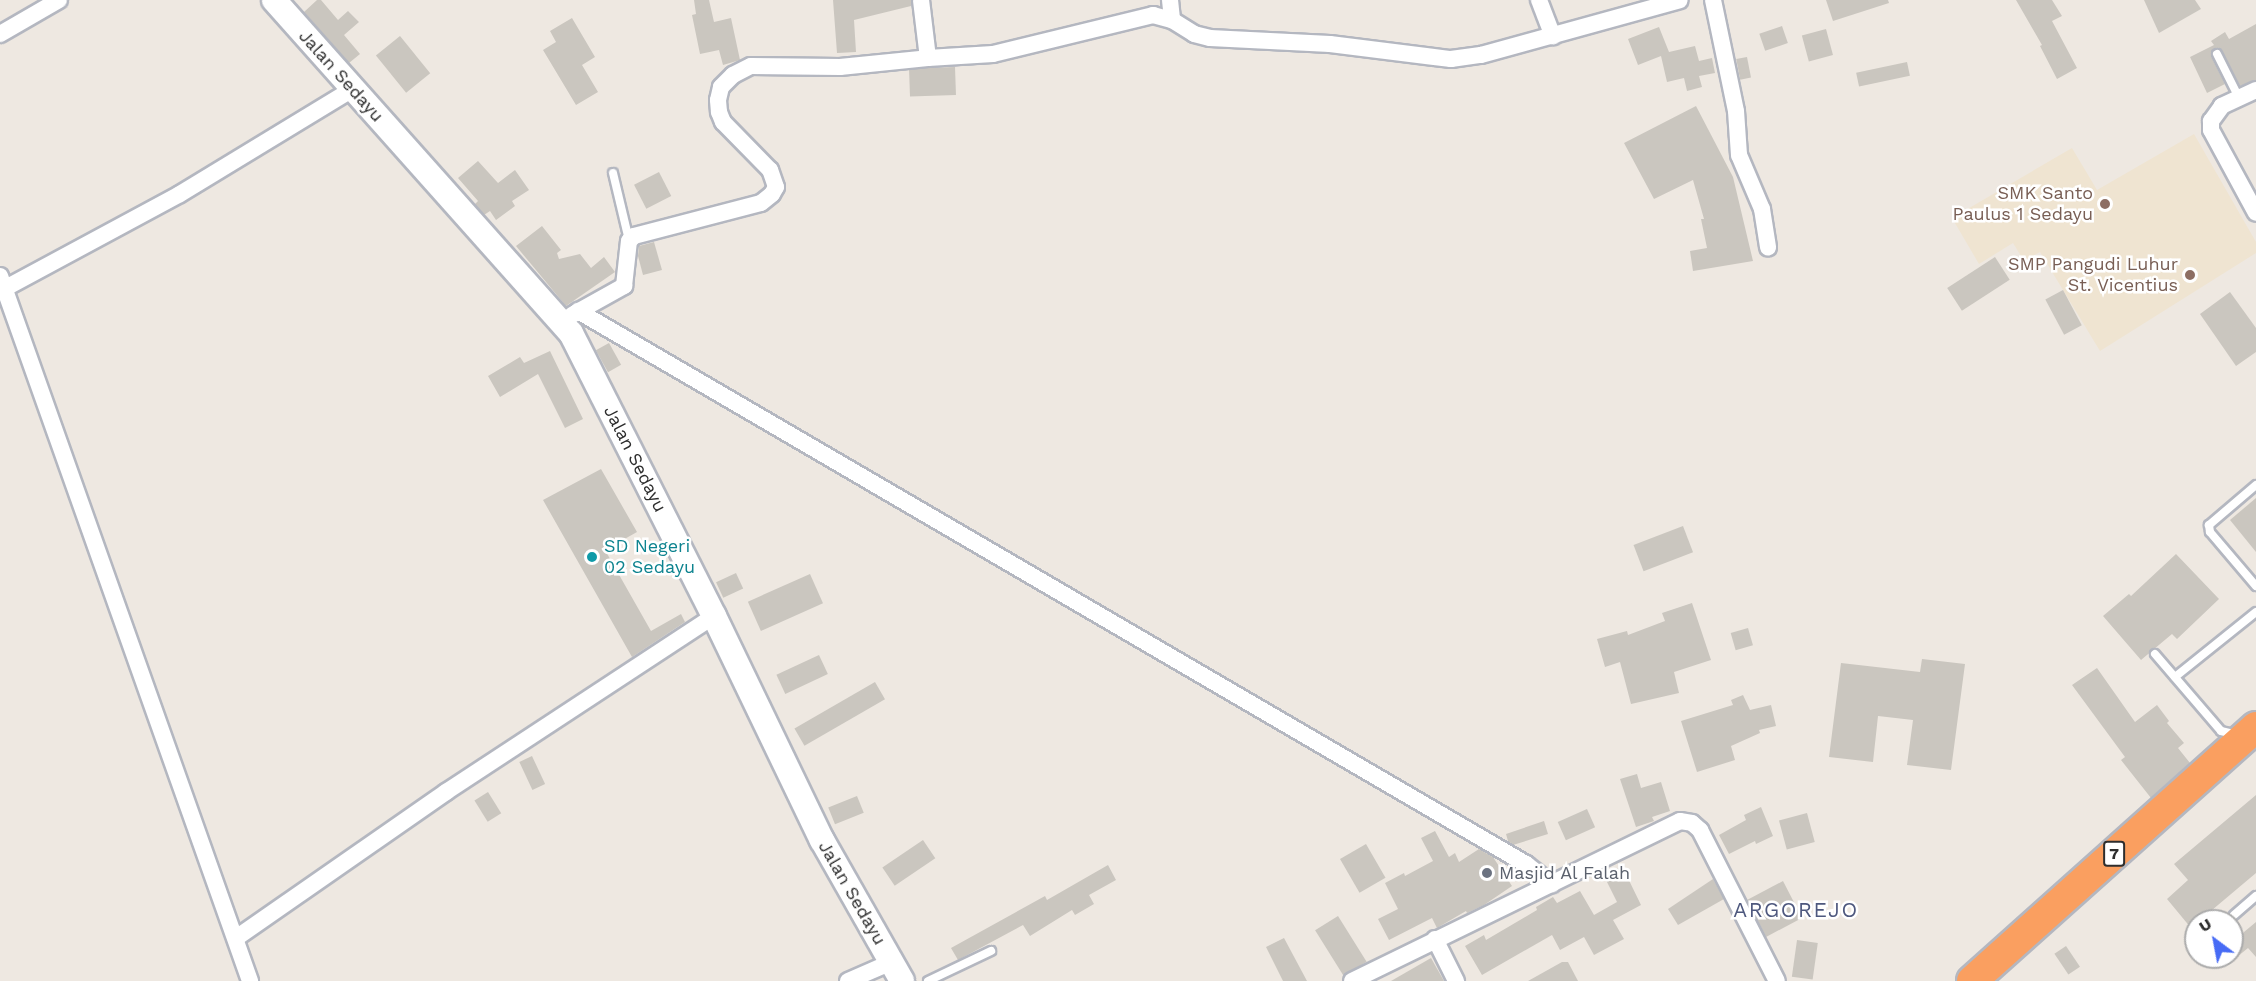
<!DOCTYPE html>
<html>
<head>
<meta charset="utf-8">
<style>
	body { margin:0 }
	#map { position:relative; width:2256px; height:981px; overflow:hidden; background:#eee8e1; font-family:"Work Sans",sans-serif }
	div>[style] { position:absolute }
	.education>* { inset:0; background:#efe4d1 }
	.building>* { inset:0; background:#cac6bf; transform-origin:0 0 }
	.roads { filter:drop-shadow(2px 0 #b4b7c0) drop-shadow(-2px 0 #b4b7c0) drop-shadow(0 2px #b4b7c0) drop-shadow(0 -2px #b4b7c0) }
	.lane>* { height:8px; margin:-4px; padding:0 4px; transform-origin:4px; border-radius:4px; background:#fff }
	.street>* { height:16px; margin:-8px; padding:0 8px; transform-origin:8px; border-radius:8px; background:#fff }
	.secondary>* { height:24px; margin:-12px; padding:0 12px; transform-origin:12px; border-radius:12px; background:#fff }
	.highway>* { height:30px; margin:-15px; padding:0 15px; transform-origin:15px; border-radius:15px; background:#fa9f60 }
	.dots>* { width:16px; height:16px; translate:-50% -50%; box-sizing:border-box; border:3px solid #fff; border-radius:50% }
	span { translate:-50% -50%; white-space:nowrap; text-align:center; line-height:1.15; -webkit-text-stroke:5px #fff; paint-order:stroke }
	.shield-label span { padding:2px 4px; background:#fff; border:2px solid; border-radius:4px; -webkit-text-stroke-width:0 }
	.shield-label { font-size:16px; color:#2d2d2d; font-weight:700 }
	.street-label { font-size:18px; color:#2d2d2d }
	.education-label { font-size:18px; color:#785e54 }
	.right { translate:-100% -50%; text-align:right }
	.culture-label { font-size:18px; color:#0d838f }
	.left { translate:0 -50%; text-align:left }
	.worship-label { font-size:18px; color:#5b616d }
	.quarter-label { font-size:21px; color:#4e587e; letter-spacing:1.5px }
	.north { position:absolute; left:2184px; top:909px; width:60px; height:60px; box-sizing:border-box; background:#fff; border:2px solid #ababab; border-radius:50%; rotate:328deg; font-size:16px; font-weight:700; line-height:24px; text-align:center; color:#2d2d2d }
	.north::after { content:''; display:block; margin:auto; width:21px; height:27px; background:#476bf5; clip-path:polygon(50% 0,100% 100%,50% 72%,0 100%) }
</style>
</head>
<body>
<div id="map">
	<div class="education">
		<div style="clip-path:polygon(2194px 134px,2256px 242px,2256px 253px,2100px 351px,2040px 252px,2024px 261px,2013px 243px,1979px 264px,1952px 218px,2072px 148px,2097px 190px)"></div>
	</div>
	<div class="building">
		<div style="clip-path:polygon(317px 0,321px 0,338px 20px,348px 11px,359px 22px,344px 35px,360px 54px,349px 63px,304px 12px)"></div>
		<div style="clip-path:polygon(694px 0,709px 0,714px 22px,731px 18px,740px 60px,723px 65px,719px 50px,700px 54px,692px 15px,696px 14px)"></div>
		<div style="clip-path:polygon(833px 0,911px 0,911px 6px,854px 20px,856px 52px,837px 53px)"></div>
		<div style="clip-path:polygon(1826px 0,1888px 0,1889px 3px,1833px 21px)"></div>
		<div style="clip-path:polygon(2016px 0,2052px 0,2062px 16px,2052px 21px,2077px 68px,2057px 79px,2040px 46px,2042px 45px)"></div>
		<div style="clip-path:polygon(2144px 0,2195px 0,2201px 9px,2159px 33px)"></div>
		<div style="clip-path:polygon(572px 18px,595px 57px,582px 65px,598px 92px,576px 105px,543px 50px,556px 42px,550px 31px)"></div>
		<div style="clip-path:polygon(2256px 24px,2256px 80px,2240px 86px,2222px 51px,2215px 48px,2211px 56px,2225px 84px,2207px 93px,2190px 57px,2214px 45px,2211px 41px,2225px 32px,2229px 39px)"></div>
		<div style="left:1782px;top:26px;width:18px;height:24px;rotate:71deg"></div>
		<div style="clip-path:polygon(1659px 27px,1669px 52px,1695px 46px,1699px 61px,1712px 58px,1715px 73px,1699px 76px,1702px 87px,1687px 91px,1684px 78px,1667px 82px,1661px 56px,1638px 65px,1628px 39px)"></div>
		<div style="left:1826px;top:29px;width:27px;height:25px;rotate:75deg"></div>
		<div style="left:400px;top:36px;width:48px;height:31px;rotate:51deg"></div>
		<div style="left:1747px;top:57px;width:21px;height:11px;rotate:79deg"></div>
		<div style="left:1907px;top:62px;width:14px;height:52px;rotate:78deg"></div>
		<div style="left:955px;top:67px;width:28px;height:46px;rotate:88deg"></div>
		<div style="clip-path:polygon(1696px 106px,1733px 177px,1753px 261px,1693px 271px,1690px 251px,1707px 248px,1701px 219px,1704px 219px,1693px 180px,1654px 199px,1624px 143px)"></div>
		<div style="clip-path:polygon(478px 161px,498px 183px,515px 170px,529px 190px,512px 201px,515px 206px,496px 220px,490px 211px,484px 215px,475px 204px,478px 201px,458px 178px)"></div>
		<div style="left:659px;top:172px;width:27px;height:28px;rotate:63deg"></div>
		<div style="clip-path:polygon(542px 226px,561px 250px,557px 253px,559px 259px,580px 254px,591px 268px,604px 257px,615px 272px,566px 306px,516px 246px)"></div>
		<div style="clip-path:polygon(654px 242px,662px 270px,643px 275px,638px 256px,639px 246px)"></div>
		<div style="left:1995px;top:257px;width:27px;height:57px;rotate:57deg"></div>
		<div style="left:2063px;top:290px;width:40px;height:20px;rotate:62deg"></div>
		<div style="clip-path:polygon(2230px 292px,2256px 328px,2256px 352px,2236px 366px,2200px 314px)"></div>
		<div style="left:609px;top:343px;width:25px;height:15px;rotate:61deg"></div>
		<div style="clip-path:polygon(550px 351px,583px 419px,565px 428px,538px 374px,500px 397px,488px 376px,520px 357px,524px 363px)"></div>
		<div style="clip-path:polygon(601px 469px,637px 532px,605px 550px,651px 631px,681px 614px,685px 622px,632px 657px,543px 500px)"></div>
		<div style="clip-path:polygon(2256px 498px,2256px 552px,2230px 520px)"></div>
		<div style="left:1683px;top:526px;width:28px;height:53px;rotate:69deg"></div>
		<div style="clip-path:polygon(2176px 554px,2219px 599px,2177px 639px,2172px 634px,2141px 660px,2103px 616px,2129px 594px,2131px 596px)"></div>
		<div style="left:736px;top:573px;width:17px;height:22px;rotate:65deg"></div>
		<div style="left:810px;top:574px;width:32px;height:68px;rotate:66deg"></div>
		<div style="clip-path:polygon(1692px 603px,1711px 660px,1674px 672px,1679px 693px,1631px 704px,1620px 662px,1605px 667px,1597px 639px,1627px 631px,1628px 635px,1665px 621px,1662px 613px)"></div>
		<div style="left:1748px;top:628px;width:18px;height:18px;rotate:74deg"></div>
		<div style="left:819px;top:655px;width:21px;height:47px;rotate:65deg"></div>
		<div style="clip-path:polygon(1922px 659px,1965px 664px,1951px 770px,1907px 765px,1913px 720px,1878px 716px,1873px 762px,1829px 757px,1841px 663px,1920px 672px)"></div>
		<div style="clip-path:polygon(2097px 668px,2135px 722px,2157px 705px,2169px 721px,2167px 723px,2184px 743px,2178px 748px,2190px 763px,2151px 798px,2121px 760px,2125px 757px,2072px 685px)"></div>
		<div style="left:875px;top:682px;width:20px;height:93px;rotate:60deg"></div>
		<div style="clip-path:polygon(1743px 695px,1750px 710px,1771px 705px,1776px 726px,1759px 730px,1760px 733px,1731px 746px,1735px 760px,1697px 772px,1681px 721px,1733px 705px,1731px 700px)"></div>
		<div style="left:532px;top:756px;width:31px;height:14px;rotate:65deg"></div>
		<div style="clip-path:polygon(1637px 774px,1641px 788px,1661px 782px,1670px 811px,1652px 817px,1654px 821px,1636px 827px,1620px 779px)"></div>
		<div style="left:488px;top:792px;width:25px;height:16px;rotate:58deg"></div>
		<div style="clip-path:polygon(2256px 795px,2256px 873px,2199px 921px,2196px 921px,2196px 934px,2167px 899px,2188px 880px,2174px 864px)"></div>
		<div style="left:857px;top:796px;width:18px;height:31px;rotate:68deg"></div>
		<div style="clip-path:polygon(1761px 807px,1773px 836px,1756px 844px,1755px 841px,1729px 854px,1719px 835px,1746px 820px,1744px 815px)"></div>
		<div style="left:1587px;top:809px;width:20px;height:32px;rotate:66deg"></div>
		<div style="left:1807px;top:813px;width:30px;height:29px;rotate:75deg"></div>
		<div style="clip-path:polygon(1544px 821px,1548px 834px,1513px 845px,1508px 841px,1506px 834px)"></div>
		<div style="clip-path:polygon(1435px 831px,1449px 857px,1455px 853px,1459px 862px,1479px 849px,1493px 857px,1512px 886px,1484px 905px,1467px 913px,1466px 911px,1437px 928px,1432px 918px,1389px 940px,1378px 919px,1398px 909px,1385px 883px,1404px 873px,1405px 876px,1433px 861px,1421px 838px)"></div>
		<div style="left:923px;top:840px;width:22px;height:49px;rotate:56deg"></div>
		<div style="left:1366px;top:844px;width:39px;height:30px;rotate:60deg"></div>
		<div style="clip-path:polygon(1108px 865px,1116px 880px,1089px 895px,1094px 904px,1075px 915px,1072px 910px,1030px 936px,1023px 925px,958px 960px,951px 948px,1045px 896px,1047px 900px)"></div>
		<div style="clip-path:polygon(1622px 866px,1641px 905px,1613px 920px,1624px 939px,1594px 955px,1584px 937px,1560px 950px,1552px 935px,1482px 975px,1465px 946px,1484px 935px,1486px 940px,1537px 910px,1536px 907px,1553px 897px,1557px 903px,1580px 891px,1594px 915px,1617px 902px,1604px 876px)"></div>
		<div style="clip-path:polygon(1713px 879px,1724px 899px,1678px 925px,1668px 909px)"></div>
		<div style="clip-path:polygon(1783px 881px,1800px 914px,1800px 919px,1766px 937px,1747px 900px)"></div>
		<div style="left:1338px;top:916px;width:54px;height:27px;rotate:58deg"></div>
		<div style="clip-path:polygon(2256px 922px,2256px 957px,2248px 948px,2232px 961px,2232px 942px)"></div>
		<div style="clip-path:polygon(1284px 938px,1307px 981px,1283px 981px,1266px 947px)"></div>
		<div style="left:1797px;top:940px;width:21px;height:37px;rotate:8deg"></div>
		<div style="left:2066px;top:946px;width:25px;height:14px;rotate:56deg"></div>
		<div style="clip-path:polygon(1431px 958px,1444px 981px,1391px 981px)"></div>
		<div style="clip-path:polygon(1562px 962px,1568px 962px,1578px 981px,1528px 981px)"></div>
	</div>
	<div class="roads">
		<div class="lane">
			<div style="left:2217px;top:54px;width:49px;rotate:63.4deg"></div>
			<div style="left:613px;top:173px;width:69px;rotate:76.6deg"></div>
			<div style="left:2256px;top:485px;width:62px;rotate:139.6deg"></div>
			<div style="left:2209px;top:525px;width:7px;rotate:82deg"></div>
			<div style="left:2210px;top:532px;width:71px;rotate:49.6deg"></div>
			<div style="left:2155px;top:654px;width:101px;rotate:49.4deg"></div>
			<div style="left:2221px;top:731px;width:18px;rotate:13deg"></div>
			<div style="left:2175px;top:677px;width:104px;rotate:-38.7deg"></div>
			<div style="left:2234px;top:915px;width:29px;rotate:-41deg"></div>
			<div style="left:928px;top:981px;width:70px;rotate:-25.5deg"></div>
		</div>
		<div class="street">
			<div style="left:1170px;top:0;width:20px;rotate:84deg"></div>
			<div style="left:1539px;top:0;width:39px;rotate:69deg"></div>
			<div style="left:1713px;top:0;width:113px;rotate:78.3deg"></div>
			<div style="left:1736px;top:111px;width:44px;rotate:86.1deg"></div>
			<div style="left:1739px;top:155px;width:59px;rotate:66.9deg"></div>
			<div style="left:1762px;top:209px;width:39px;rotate:81deg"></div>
			<div style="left:0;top:34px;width:68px;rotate:-30deg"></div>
			<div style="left:928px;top:58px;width:65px;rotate:-3.5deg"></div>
			<div style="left:993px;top:54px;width:165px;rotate:-13.7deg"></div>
			<div style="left:1153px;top:15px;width:20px;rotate:15deg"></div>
			<div style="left:1172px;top:20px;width:26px;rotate:32deg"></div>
			<div style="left:1194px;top:34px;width:16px;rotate:14deg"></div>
			<div style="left:1210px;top:38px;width:120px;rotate:2.9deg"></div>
			<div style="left:1330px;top:44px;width:122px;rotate:7.1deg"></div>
			<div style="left:1451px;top:59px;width:30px;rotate:-8deg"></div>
			<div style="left:1481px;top:55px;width:206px;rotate:-15.4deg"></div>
			<div style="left:2256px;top:90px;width:38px;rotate:155deg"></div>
			<div style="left:2222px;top:106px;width:19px;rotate:126deg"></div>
			<div style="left:2211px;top:121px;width:9px;rotate:90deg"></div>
			<div style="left:2211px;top:130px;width:94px;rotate:61.5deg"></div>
			<div style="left:0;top:276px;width:748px;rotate:70.47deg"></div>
			<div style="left:0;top:291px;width:204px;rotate:-28.3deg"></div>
			<div style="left:180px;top:194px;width:202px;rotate:-31.3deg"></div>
			<div style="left:578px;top:311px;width:1098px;rotate:30.26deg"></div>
			<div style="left:1526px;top:864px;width:33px;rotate:38deg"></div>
			<div style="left:572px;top:315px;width:60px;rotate:-29.1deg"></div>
			<div style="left:624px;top:286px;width:45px;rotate:-83.7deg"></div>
			<div style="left:629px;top:241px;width:7px;rotate:-45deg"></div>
			<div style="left:634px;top:236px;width:131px;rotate:-14.6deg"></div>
			<div style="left:761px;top:203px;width:14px;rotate:-39deg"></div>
			<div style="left:772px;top:194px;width:8px;rotate:-60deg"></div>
			<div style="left:776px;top:187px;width:18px;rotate:-109deg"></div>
			<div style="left:770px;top:170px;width:67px;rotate:-134.4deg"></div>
			<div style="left:723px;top:122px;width:11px;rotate:-112deg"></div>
			<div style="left:719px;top:112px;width:12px;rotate:-95deg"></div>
			<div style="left:718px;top:100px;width:13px;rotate:-77deg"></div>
			<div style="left:721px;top:87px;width:17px;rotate:-45deg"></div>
			<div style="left:733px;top:75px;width:20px;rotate:-27deg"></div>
			<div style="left:751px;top:66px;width:89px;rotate:0.6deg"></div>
			<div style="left:840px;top:67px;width:88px;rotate:-5.8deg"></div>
			<div style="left:928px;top:58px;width:58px;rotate:-96.9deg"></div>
			<div style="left:236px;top:938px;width:256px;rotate:-34.8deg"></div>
			<div style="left:446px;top:792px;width:321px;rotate:-33.3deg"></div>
			<div style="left:1435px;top:939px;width:47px;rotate:63.4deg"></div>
			<div style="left:848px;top:981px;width:48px;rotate:-23.4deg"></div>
			<div style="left:1352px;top:981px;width:365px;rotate:-26deg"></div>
			<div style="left:1680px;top:821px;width:12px;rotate:9deg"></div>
			<div style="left:1692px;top:823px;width:11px;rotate:41deg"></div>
			<div style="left:1700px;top:830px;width:169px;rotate:63deg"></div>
		</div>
		<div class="secondary">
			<div style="left:274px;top:0;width:446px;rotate:48.3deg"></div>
			<div style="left:571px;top:333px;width:317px;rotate:63.2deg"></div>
			<div style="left:714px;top:616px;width:249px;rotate:64.3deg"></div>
			<div style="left:822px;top:840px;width:162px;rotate:60.4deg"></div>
		</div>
		<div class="highway">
			<div style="left:1972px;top:981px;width:381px;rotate:-41.8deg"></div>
		</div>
	</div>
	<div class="dots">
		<div style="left:2105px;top:204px;background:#8d6e63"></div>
		<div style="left:2190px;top:275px;background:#8d6e63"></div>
		<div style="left:592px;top:557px;background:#0f9aa8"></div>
		<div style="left:1487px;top:873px;background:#6b7280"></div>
	</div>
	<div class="shield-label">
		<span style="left:2114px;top:854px">7</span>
	</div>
	<div class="street-label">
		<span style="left:341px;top:76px;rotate:48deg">Jalan Sedayu</span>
		<span style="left:635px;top:459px;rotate:63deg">Jalan Sedayu</span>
		<span style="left:852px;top:893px;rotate:60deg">Jalan Sedayu</span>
	</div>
	<div class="education-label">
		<span class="right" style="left:2093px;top:204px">SMK Santo<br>Paulus 1 Sedayu</span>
		<span class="right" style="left:2178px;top:275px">SMP Pangudi Luhur<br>St. Vicentius</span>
	</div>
	<div class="culture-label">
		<span class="left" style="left:604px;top:557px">SD Negeri<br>02 Sedayu</span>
	</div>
	<div class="worship-label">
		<span class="left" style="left:1499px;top:873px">Masjid Al Falah</span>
	</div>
	<div class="quarter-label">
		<span style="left:1796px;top:910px">ARGOREJO</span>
	</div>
	<div class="north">U</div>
</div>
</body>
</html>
